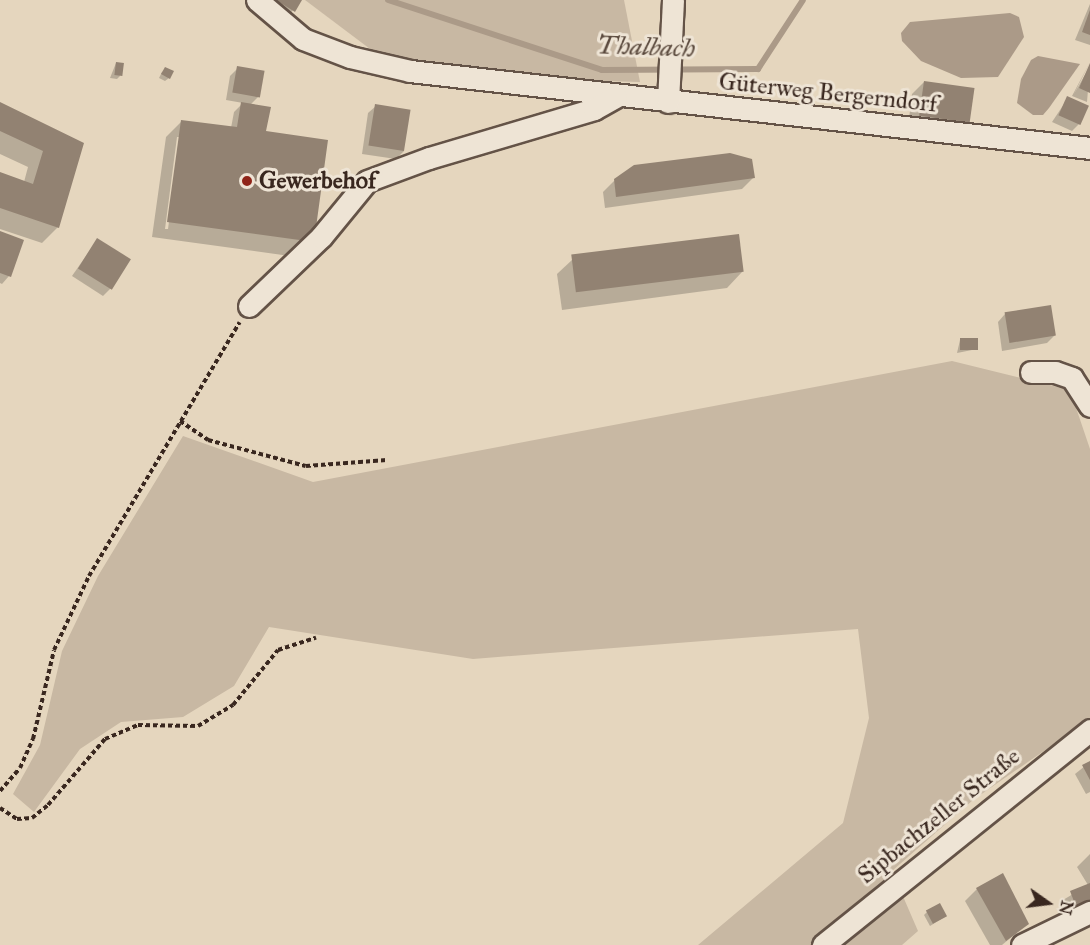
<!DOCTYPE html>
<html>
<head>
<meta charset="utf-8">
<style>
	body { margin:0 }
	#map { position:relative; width:1090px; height:945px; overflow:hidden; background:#e5d6be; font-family:"IM FELL Great Primer",serif }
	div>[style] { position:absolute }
	.green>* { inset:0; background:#c8b8a3 }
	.water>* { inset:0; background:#ab9a88 }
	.shadow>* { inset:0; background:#0003 }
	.stream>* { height:6px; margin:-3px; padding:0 3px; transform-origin:3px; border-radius:3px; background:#ab9a88 }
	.building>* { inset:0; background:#928272; transform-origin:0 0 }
	.path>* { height:4px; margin-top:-2px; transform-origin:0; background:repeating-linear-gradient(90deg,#39271f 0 4.5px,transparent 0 7.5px) }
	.roads { filter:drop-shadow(2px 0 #645347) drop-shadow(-2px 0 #645347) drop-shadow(0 2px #645347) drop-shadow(0 -2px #645347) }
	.minor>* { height:21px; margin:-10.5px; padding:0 10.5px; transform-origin:10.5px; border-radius:10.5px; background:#eee4d5 }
	.dots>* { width:16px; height:16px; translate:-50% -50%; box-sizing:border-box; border:3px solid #eee4d5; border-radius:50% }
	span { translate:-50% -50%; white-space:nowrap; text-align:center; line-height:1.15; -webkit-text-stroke:6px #eee4d5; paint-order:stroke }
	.street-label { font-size:24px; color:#39271f }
	.poi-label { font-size:24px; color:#39271f; font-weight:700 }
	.left { translate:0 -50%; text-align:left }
	.water-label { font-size:26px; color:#5b4a3e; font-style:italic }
	.north { position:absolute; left:1018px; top:873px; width:60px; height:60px; -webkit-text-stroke:4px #eee4d5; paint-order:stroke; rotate:104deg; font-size:16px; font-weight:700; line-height:24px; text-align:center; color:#39271f }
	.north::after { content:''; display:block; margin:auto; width:21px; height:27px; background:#39271f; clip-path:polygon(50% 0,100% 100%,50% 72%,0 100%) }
</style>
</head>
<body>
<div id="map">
	<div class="green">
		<div style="clip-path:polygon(305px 0,624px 0,640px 82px,406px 76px)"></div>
		<div style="clip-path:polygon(952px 361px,1070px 390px,1090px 449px,1090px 719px,973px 800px,892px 871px,918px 931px,902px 945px,698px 945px,843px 823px,869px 718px,858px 629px,473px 659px,269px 627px,234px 686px,183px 717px,121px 722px,80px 749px,34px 812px,13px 794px,40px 745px,62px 651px,98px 576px,183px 436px,313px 482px)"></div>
	</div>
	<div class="water">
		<div style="clip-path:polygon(1010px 13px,1019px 17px,1024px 37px,998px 77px,961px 78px,921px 61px,902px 41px,901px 33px,910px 22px)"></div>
		<div style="clip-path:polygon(1038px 56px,1080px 64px,1049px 108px,1043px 115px,1033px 115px,1017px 103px,1021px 79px,1031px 60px)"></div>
	</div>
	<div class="shadow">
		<div style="clip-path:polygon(265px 0,301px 0,286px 19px)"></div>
		<div style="clip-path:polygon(1090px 4px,1090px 45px,1075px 40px)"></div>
		<div style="clip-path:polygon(1090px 62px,1074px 94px,1090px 66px,1087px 102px,1072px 96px)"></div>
		<div style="clip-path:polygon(116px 63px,120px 76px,117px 79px,110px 78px)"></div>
		<div style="clip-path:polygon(evenodd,238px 68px,259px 96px,250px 105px,312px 241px,297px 257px,152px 237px,166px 137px,182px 121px,231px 128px,234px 112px,243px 103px,226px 100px,230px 76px,238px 68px,177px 137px,180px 137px,168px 229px,165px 229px,177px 137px)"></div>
		<div style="clip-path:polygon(162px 72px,169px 78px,165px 81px,159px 78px)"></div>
		<div style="clip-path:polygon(924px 82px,969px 123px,957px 135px,908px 127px,912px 94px)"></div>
		<div style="clip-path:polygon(1068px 98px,1079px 124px,1072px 131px,1052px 122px)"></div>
		<div style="clip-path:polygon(0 104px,82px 144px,58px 227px,42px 243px,0 229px,0 174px,24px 182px,28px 167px,0 154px)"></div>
		<div style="clip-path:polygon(376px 106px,404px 151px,396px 159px,362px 154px,368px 113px)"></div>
		<div style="clip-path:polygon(753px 178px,742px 189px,605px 208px,603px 192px,615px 180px)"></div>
		<div style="clip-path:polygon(0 233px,9px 276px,2px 284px,0 283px)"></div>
		<div style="clip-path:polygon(97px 240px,111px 288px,103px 296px,72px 276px)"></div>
		<div style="clip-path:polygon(573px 259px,742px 272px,727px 288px,562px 310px,557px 274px)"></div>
		<div style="clip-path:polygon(1005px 314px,1055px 335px,1047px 343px,1002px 351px,998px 322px)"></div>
		<div style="clip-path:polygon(960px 340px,977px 349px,957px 353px)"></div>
		<div style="clip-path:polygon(1090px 762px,1090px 792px,1086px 794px,1075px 774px)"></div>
		<div style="clip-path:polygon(1090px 854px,1090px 910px,1070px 918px,1063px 900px,1088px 885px,1077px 867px)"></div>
		<div style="clip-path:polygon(977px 889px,1027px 924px,1002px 945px,990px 945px,965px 901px)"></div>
		<div style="clip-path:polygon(927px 912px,946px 916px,930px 926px,924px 915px)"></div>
	</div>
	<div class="stream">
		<div style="left:388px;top:0;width:225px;rotate:18.1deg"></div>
		<div style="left:602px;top:70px;width:156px;rotate:-0.4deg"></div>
		<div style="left:758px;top:69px;width:82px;rotate:-56.9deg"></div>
	</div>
	<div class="building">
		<div style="clip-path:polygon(276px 0,302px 0,295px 12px)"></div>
		<div style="clip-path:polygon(1090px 10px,1090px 35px,1082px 32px)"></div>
		<div style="left:116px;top:62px;width:8px;height:13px;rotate:7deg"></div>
		<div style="clip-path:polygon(1090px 63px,1090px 93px,1079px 88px)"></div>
		<div style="left:237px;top:66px;width:28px;height:27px;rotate:10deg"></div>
		<div style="clip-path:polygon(165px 67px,174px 71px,170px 79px,161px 74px)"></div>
		<div style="left:924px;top:81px;width:51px;height:35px;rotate:8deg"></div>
		<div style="left:1067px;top:96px;width:24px;height:21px;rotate:24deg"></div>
		<div style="clip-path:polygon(0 102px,84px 143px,59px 228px,0 208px,0 172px,33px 184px,43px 151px,0 131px)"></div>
		<div style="clip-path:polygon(241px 102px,271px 107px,266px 131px,328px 140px,314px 242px,167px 222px,181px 120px,237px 127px)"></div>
		<div style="left:375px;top:104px;width:36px;height:42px;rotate:9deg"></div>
		<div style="clip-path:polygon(730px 153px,752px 159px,755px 178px,616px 197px,614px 179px,634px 165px)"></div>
		<div style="clip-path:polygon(0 231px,24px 240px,11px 277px,0 273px)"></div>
		<div style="left:739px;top:234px;width:38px;height:169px;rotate:83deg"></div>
		<div style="left:97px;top:238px;width:40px;height:36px;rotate:32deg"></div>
		<div style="left:1051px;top:305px;width:31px;height:47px;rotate:81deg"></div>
		<div style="left:960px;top:338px;width:18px;height:12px"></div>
		<div style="clip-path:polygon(1090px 761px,1090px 780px,1082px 765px)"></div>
		<div style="clip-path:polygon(1003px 873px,1029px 924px,1006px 941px,976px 888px)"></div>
		<div style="clip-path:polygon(1090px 883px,1090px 907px,1078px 912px,1070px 891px)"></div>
		<div style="left:940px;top:903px;width:15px;height:16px;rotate:62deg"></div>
	</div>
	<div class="path">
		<div style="left:180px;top:421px;width:34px;rotate:34deg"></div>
		<div style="left:208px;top:440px;width:101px;rotate:14.9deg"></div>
		<div style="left:306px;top:466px;width:81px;rotate:-4.2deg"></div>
		<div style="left:0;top:791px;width:30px;rotate:-49deg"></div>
		<div style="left:20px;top:768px;width:32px;rotate:-66deg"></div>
		<div style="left:33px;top:739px;width:91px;rotate:-76.7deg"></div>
		<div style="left:54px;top:650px;width:82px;rotate:-64.7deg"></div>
		<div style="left:89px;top:576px;width:295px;rotate:-59.3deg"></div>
		<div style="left:0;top:808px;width:20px;rotate:33deg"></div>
		<div style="left:17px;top:819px;width:15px;rotate:-4deg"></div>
		<div style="left:32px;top:818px;width:21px;rotate:-39deg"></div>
		<div style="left:48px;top:805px;width:87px;rotate:-49.2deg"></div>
		<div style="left:105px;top:739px;width:36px;rotate:-23deg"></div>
		<div style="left:138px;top:725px;width:60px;rotate:1deg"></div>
		<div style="left:198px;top:726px;width:41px;rotate:-31deg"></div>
		<div style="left:233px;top:705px;width:71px;rotate:-50.7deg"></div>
		<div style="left:278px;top:650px;width:40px;rotate:-18deg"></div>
	</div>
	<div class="roads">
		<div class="minor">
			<div style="left:257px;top:0;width:60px;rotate:40.3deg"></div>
			<div style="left:303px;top:39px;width:50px;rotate:21deg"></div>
			<div style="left:350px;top:57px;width:62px;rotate:13.1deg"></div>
			<div style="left:410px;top:71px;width:684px;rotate:6.46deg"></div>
			<div style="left:668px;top:102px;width:102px;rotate:-87.2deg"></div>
			<div style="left:249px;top:306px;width:100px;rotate:-43.8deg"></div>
			<div style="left:321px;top:237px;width:72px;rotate:-50.6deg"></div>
			<div style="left:367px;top:181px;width:66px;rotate:-20.4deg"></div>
			<div style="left:429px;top:158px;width:172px;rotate:-16.5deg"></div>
			<div style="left:594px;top:109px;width:25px;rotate:-29deg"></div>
			<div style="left:1031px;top:372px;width:24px"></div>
			<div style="left:1055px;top:372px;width:18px;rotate:19deg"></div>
			<div style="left:1072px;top:378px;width:33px;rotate:57deg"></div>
			<div style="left:823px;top:945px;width:343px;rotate:-38.8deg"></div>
			<div style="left:1022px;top:945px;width:76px;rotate:-25.9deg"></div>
		</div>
	</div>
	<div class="dots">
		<div style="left:247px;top:181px;background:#8f2418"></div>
	</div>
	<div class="street-label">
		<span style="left:828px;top:93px;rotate:6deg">Güterweg Bergerndorf</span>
		<span style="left:939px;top:816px;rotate:-39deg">Sipbachzeller Straße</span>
	</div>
	<div class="poi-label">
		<span class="left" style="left:259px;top:181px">Gewerbehof</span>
	</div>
	<div class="water-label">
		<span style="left:646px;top:47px;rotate:2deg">Thalbach</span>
	</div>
	<div class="north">N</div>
</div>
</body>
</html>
